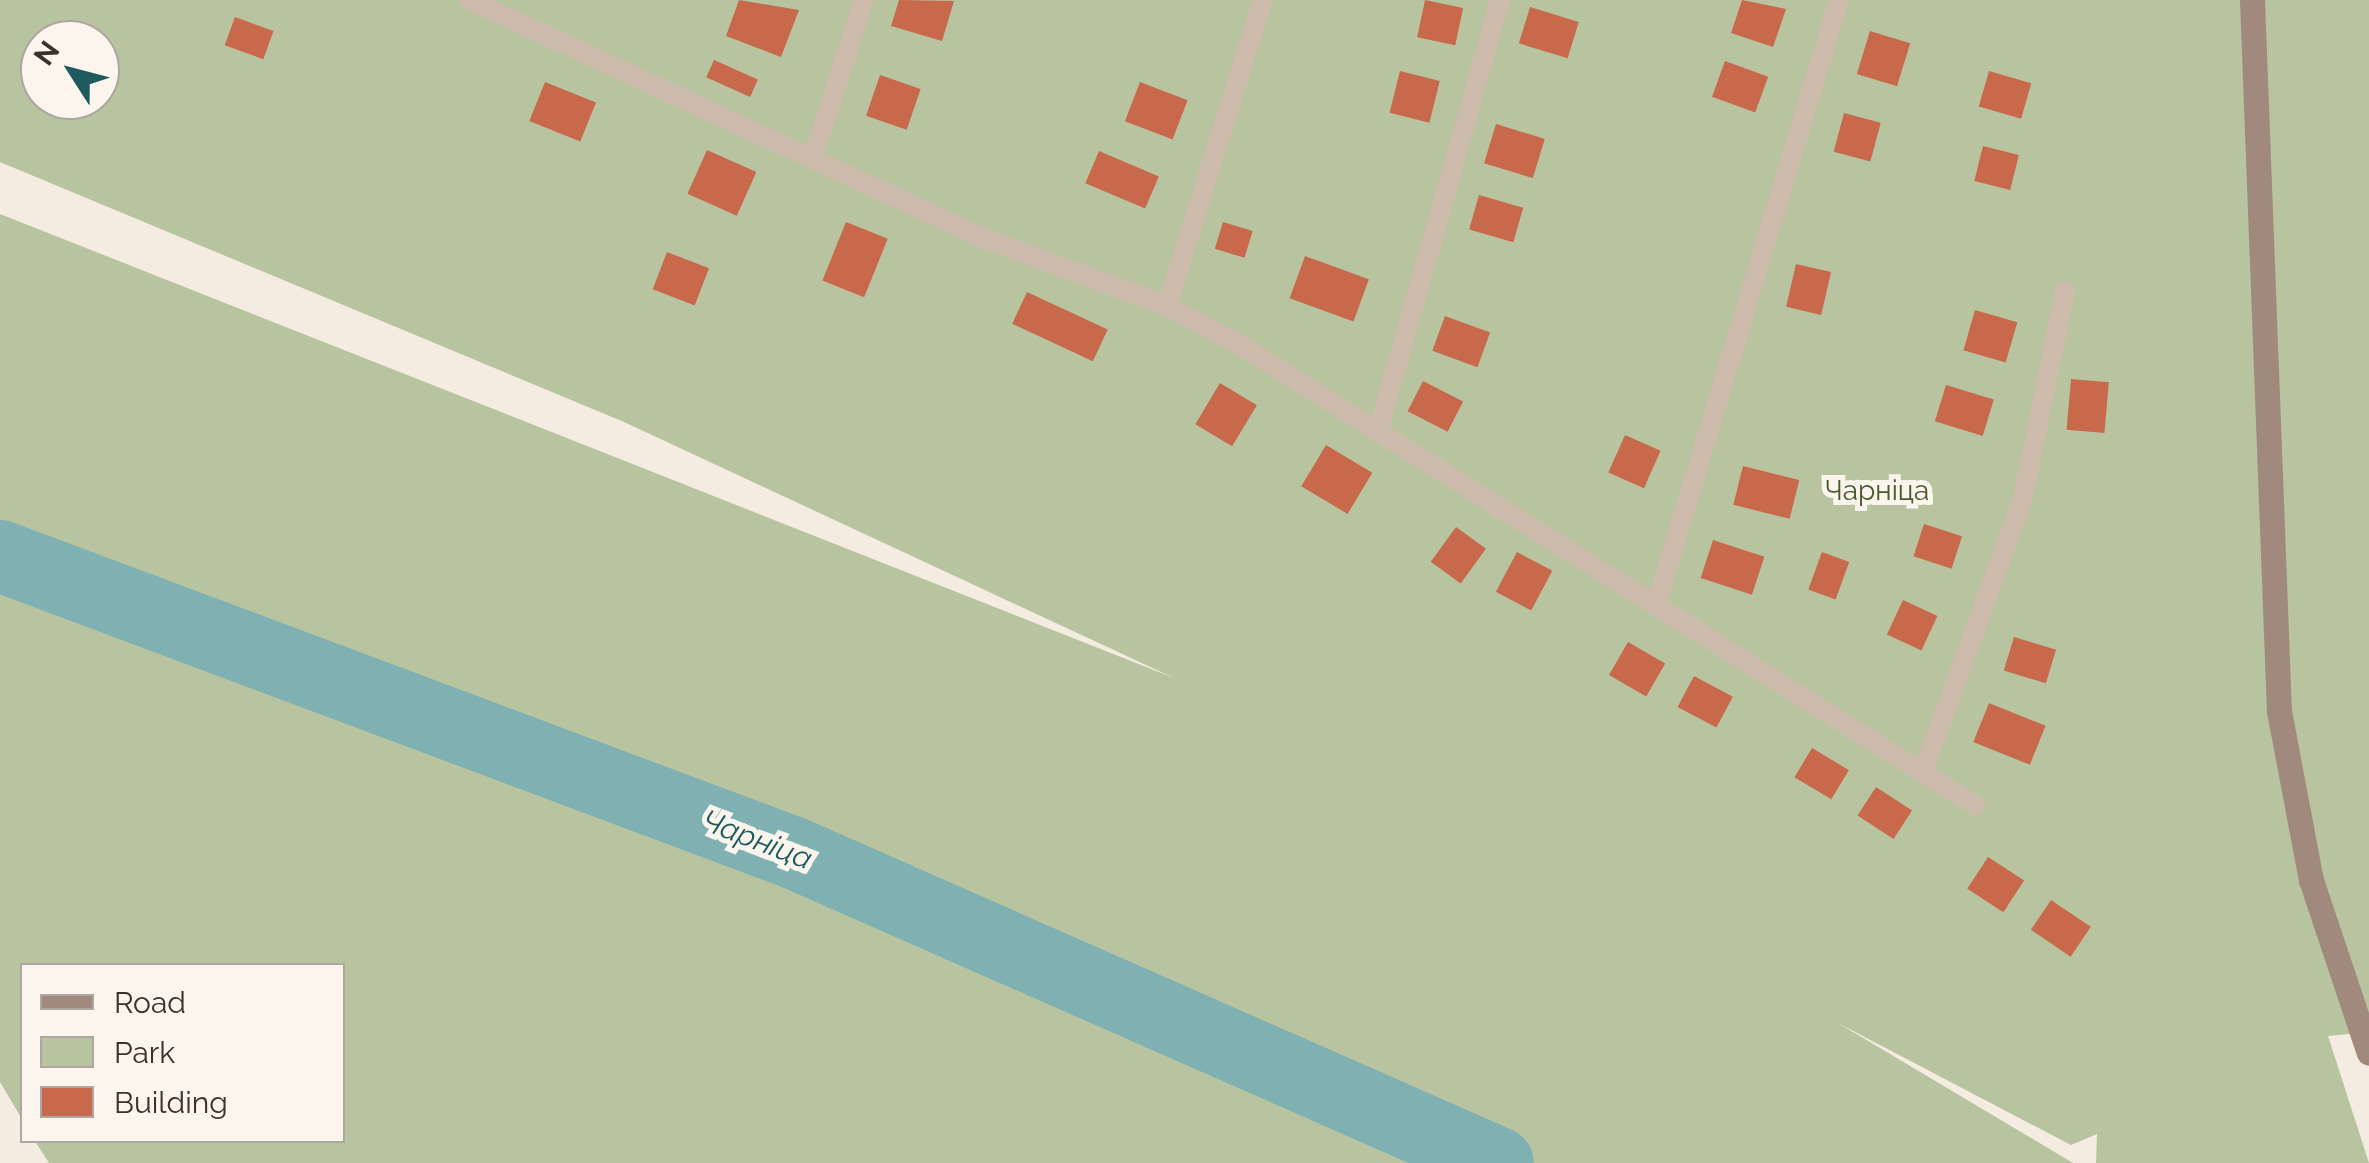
<!DOCTYPE html>
<html>
<head>
<meta charset="utf-8">
<style>
	body { margin:0 }
	#map { position:relative; width:2369px; height:1163px; overflow:hidden; background:#f4ebe1; font-family:Raleway,sans-serif }
	div>[style] { position:absolute }
	.green>* { inset:0; background:#b8c4a0 }
	.river>* { height:72px; margin:-36px; padding:0 36px; transform-origin:36px; border-radius:36px; background:#7fb0b2 }
	.building>* { inset:0; background:#c8694b; transform-origin:0 0 }
	.service>* { height:20px; margin:-10px; padding:0 10px; transform-origin:10px; border-radius:10px; background:#cdbbac }
	.secondary>* { height:25px; margin:-12.5px; padding:0 12.5px; transform-origin:12.5px; border-radius:12.5px; background:#a18a7d }
	span { translate:-50% -50%; white-space:nowrap; text-align:center; line-height:1.15; -webkit-text-stroke:10px #fbf5ee; paint-order:stroke }
	.park-label { font-size:28px; color:#4a5a2e }
	.water-label { font-size:30px; color:#1f5a5e; font-style:italic }
	.legend { position:absolute; left:20px; top:963px; width:325px; height:180px; box-sizing:border-box; background:#fbf5ee; border:2px solid #aea6a0; margin:0; padding:12px 18px; list-style:none; font-size:30px; color:#3b302b }
	.legend li { display:flex; align-items:center; gap:20px; height:50px }
	.legend b { width:50px; border:2px solid #aea6a0 }
	.north { position:absolute; left:20px; top:20px; width:100px; height:100px; box-sizing:border-box; background:#fbf5ee; border:2px solid #aea6a0; border-radius:50%; rotate:306deg; font-size:28px; font-weight:700; line-height:40px; text-align:center; color:#3b302b }
	.north::after { content:''; display:block; margin:auto; width:35px; height:45px; background:#1f5a5e; clip-path:polygon(50% 0,100% 100%,50% 72%,0 100%) }
</style>
</head>
<body>
<div id="map">
	<div class="green">
		<div style="clip-path:polygon(evenodd,0 0,2369px 0,2369px 1032px,2328px 1036px,2369px 1163px,2096px 1163px,2097px 1134px,2071px 1145px,1838px 1023px,2073px 1163px,49px 1163px,35px 1141px,342px 1140px,342px 966px,22px 966px,22px 1119px,0 1082px,0 214px,1174px 678px,624px 422px,0 162px,0 0,40px 40px,100px 40px,100px 100px,40px 100px,40px 40px)"></div>
	</div>
	<div class="river">
		<div style="left:0;top:556px;width:848px;rotate:20.51deg"></div>
		<div style="left:794px;top:853px;width:769px;rotate:23.77deg"></div>
	</div>
	<div class="building">
		<div style="clip-path:polygon(739px 0,799px 10px,781px 57px,726px 36px)"></div>
		<div style="clip-path:polygon(899px 0,954px 1px,942px 41px,891px 26px)"></div>
		<div style="left:1425px;top:0;width:39px;height:38px;rotate:12deg"></div>
		<div style="clip-path:polygon(1742px 0,1786px 9px,1773px 47px,1731px 33px)"></div>
		<div style="left:1530px;top:7px;width:51px;height:38px;rotate:17deg"></div>
		<div style="left:235px;top:17px;width:41px;height:30px;rotate:20deg"></div>
		<div style="left:1870px;top:31px;width:42px;height:45px;rotate:17deg"></div>
		<div style="left:714px;top:60px;width:48px;height:19px;rotate:24deg"></div>
		<div style="left:1725px;top:61px;width:46px;height:38px;rotate:20deg"></div>
		<div style="left:1400px;top:71px;width:41px;height:43px;rotate:14deg"></div>
		<div style="left:1989px;top:71px;width:44px;height:37px;rotate:16deg"></div>
		<div style="left:880px;top:75px;width:43px;height:43px;rotate:19deg"></div>
		<div style="left:545px;top:82px;width:55px;height:42px;rotate:22deg"></div>
		<div style="left:1140px;top:82px;width:51px;height:42px;rotate:21deg"></div>
		<div style="left:1844px;top:113px;width:38px;height:40px;rotate:15deg"></div>
		<div style="left:1496px;top:124px;width:51px;height:41px;rotate:17deg"></div>
		<div style="left:1983px;top:146px;width:37px;height:36px;rotate:14deg"></div>
		<div style="left:707px;top:150px;width:54px;height:48px;rotate:24deg"></div>
		<div style="left:1099px;top:151px;width:65px;height:35px;rotate:23deg"></div>
		<div style="left:1479px;top:195px;width:46px;height:36px;rotate:16deg"></div>
		<div style="left:846px;top:222px;width:45px;height:63px;rotate:22deg"></div>
		<div style="left:1223px;top:222px;width:31px;height:28px;rotate:17deg"></div>
		<div style="left:667px;top:252px;width:45px;height:40px;rotate:21deg"></div>
		<div style="left:1305px;top:256px;width:68px;height:45px;rotate:20deg"></div>
		<div style="left:1796px;top:264px;width:36px;height:44px;rotate:13deg"></div>
		<div style="left:1027px;top:292px;width:89px;height:35px;rotate:25deg"></div>
		<div style="left:1975px;top:310px;width:44px;height:42px;rotate:16deg"></div>
		<div style="left:1445px;top:316px;width:48px;height:37px;rotate:20deg"></div>
		<div style="left:2071px;top:379px;width:38px;height:51px;rotate:5deg"></div>
		<div style="left:1423px;top:381px;width:45px;height:34px;rotate:27deg"></div>
		<div style="left:1220px;top:383px;width:43px;height:48px;rotate:31deg"></div>
		<div style="left:1946px;top:385px;width:50px;height:38px;rotate:17deg"></div>
		<div style="left:1625px;top:435px;width:39px;height:41px;rotate:24deg"></div>
		<div style="left:1326px;top:445px;width:54px;height:48px;rotate:31deg"></div>
		<div style="left:1743px;top:466px;width:58px;height:40px;rotate:14deg"></div>
		<div style="left:1924px;top:524px;width:40px;height:34px;rotate:18deg"></div>
		<div style="left:1456px;top:527px;width:37px;height:43px;rotate:36deg"></div>
		<div style="left:1713px;top:540px;width:54px;height:40px;rotate:18deg"></div>
		<div style="left:1517px;top:552px;width:40px;height:45px;rotate:28deg"></div>
		<div style="left:1822px;top:552px;width:29px;height:40px;rotate:20deg"></div>
		<div style="left:1903px;top:600px;width:38px;height:38px;rotate:25deg"></div>
		<div style="left:2014px;top:637px;width:44px;height:35px;rotate:17deg"></div>
		<div style="left:1628px;top:642px;width:43px;height:38px;rotate:30deg"></div>
		<div style="left:1694px;top:676px;width:44px;height:35px;rotate:28deg"></div>
		<div style="left:1989px;top:703px;width:61px;height:42px;rotate:22deg"></div>
		<div style="left:1812px;top:748px;width:43px;height:34px;rotate:31deg"></div>
		<div style="left:1876px;top:787px;width:43px;height:34px;rotate:33deg"></div>
		<div style="left:1988px;top:857px;width:43px;height:38px;rotate:33deg"></div>
		<div style="left:2051px;top:900px;width:48px;height:36px;rotate:34deg"></div>
	</div>
	<div class="service">
		<div style="left:470px;top:0;width:566px;rotate:24.89deg"></div>
		<div style="left:983px;top:238px;width:196px;rotate:20.3deg"></div>
		<div style="left:1167px;top:306px;width:83px;rotate:28.1deg"></div>
		<div style="left:1240px;top:345px;width:868px;rotate:32.06deg"></div>
		<div style="left:813px;top:158px;width:166px;rotate:-72.1deg"></div>
		<div style="left:1167px;top:306px;width:321px;rotate:-72.6deg"></div>
		<div style="left:1378px;top:432px;width:449px;rotate:-74.2deg"></div>
		<div style="left:1657px;top:602px;width:629px;rotate:-73.18deg"></div>
		<div style="left:1923px;top:772px;width:288px;rotate:-69.9deg"></div>
		<div style="left:2022px;top:502px;width:215px;rotate:-78.5deg"></div>
	</div>
	<div class="secondary">
		<div style="left:2252px;top:0;width:712px;rotate:87.83deg"></div>
		<div style="left:2279px;top:711px;width:172px;rotate:79.3deg"></div>
		<div style="left:2311px;top:880px;width:182px;rotate:71.5deg"></div>
	</div>
	<div class="park-label">
		<span style="left:1877px;top:491px">Чарніца</span>
	</div>
	<div class="water-label">
		<span style="left:757px;top:840px;rotate:21deg">Чарніца</span>
	</div>
	<ul class="legend">
	<li><b style="height:12px;background:#a18a7d"></b>Road</li>
	<li><b style="height:28px;background:#b8c4a0"></b>Park</li>
	<li><b style="height:28px;background:#c8694b"></b>Building</li>
	</ul>
	<div class="north">N</div>
</div>
</body>
</html>
